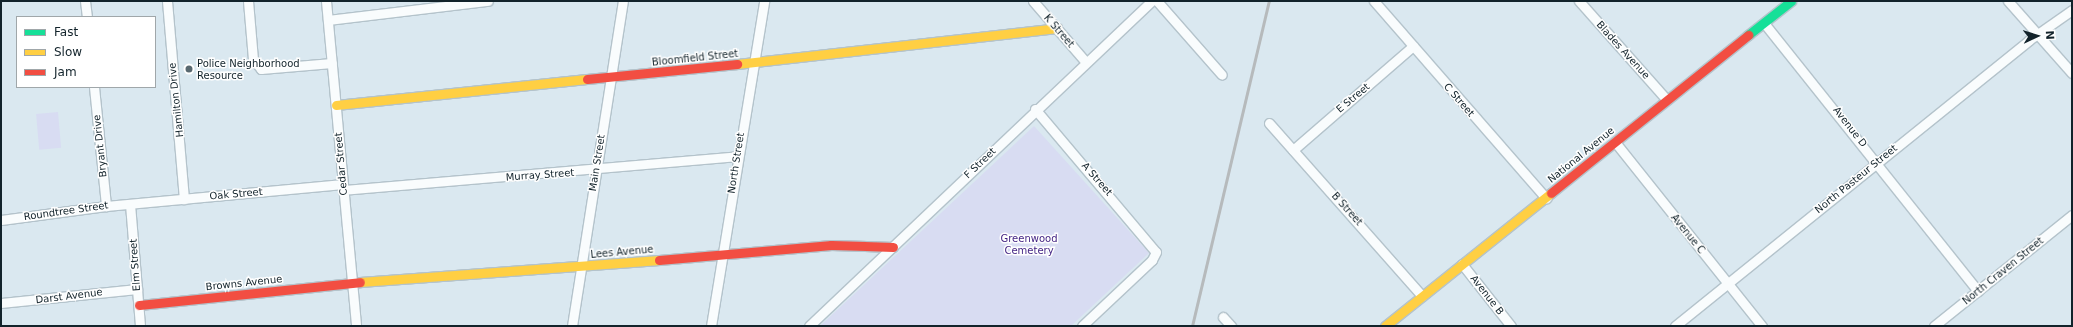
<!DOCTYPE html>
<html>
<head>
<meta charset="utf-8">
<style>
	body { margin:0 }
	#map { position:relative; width:2073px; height:327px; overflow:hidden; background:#dae8f0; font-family:"DejaVu Sans",sans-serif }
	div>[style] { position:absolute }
	.green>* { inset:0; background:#d8dcf2; transform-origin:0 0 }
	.roads { filter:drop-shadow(1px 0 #b4c3cb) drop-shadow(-1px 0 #b4c3cb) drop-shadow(0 1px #b4c3cb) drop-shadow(0 -1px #b4c3cb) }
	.street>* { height:9px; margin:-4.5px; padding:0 4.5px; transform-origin:4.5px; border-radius:4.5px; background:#f9fcfd }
	.fast>* { height:9px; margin:-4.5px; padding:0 4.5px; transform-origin:4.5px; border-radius:4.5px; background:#16e098 }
	.slow>* { height:9px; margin:-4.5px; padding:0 4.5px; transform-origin:4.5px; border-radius:4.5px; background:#ffcf43 }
	.jam>* { height:9px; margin:-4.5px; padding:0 4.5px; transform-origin:4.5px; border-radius:4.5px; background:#f24e42 }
	.rail>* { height:3px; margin:-1.5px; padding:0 1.5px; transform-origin:1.5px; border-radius:1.5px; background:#b6babc }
	.dots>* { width:11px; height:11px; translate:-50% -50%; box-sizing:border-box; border:2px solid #fff; border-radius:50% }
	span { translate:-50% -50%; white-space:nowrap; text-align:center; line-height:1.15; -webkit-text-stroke:3px #fff; paint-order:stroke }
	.street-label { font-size:10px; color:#12232b }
	.poi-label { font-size:10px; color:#12232b }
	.left { translate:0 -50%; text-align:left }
	.park-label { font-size:10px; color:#3f1f81 }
	.frame { position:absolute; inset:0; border:2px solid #12232b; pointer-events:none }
	.legend { position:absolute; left:16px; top:16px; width:140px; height:72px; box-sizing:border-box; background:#fff; border:1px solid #a0a7aa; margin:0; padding:5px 7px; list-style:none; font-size:12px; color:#12232b }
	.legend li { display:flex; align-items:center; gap:8px; height:20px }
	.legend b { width:20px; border:1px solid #a0a7aa }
	.north { position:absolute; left:2017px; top:16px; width:40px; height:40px; -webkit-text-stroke:3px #fff; paint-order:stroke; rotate:86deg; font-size:11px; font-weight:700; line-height:16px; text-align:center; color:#12232b }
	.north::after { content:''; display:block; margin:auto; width:14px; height:18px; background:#12232b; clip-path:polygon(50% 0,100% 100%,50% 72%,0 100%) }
</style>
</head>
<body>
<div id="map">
	<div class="green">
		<div style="left:58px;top:112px;width:36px;height:22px;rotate:85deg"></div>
		<div style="clip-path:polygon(1034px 126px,1149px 253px,1071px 326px,820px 326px)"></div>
	</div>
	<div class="roads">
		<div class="street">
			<div style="left:85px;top:1px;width:16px;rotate:83deg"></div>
			<div style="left:167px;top:1px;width:199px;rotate:85.1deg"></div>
			<div style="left:248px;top:1px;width:58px;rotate:85.1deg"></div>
			<div style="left:253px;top:59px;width:13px;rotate:51deg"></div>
			<div style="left:261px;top:69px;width:71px;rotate:-4.8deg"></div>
			<div style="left:326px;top:1px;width:326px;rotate:84.7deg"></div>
			<div style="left:1033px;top:1px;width:79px;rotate:49.1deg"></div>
			<div style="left:1157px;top:1px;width:98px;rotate:48.7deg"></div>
			<div style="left:1374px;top:1px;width:262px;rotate:48.9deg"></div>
			<div style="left:1579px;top:1px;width:132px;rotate:48.4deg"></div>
			<div style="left:2008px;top:1px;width:96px;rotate:48.4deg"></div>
			<div style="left:328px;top:20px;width:161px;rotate:-6.8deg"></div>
			<div style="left:1764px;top:23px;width:343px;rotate:51.4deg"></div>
			<div style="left:94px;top:87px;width:120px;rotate:84.2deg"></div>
			<div style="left:1035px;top:109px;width:187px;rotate:49.8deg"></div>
			<div style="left:1156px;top:252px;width:9px;rotate:117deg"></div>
			<div style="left:1152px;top:260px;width:96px;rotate:136.7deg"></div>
			<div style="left:1269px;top:123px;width:231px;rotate:48.5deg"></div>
			<div style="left:1615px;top:142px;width:236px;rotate:51.4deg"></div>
			<div style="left:1293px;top:150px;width:159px;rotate:-40.9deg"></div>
			<div style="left:343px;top:190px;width:395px;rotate:-4.9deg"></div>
			<div style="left:130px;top:204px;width:122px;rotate:85.3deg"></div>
			<div style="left:1px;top:220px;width:106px;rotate:-7.6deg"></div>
			<div style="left:106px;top:206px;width:238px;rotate:-5.3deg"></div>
			<div style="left:1462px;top:264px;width:79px;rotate:51.7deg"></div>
			<div style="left:1px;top:303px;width:137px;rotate:-5.9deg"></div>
			<div style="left:1223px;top:317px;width:12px;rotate:48deg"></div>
			<div style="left:572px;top:326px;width:329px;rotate:-81.1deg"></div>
			<div style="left:711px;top:326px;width:329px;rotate:-80.7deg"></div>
			<div style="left:809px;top:326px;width:473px;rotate:-43.5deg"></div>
			<div style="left:1675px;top:326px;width:455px;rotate:-38.9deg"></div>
			<div style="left:2029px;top:40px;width:52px;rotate:-34.9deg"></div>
			<div style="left:1934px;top:326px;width:177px;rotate:-38.8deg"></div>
		</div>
		<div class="fast">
			<div style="left:1748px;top:35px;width:55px;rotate:-38.3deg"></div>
		</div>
		<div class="slow">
			<div style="left:737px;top:64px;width:322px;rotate:-6.4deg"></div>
			<div style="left:336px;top:105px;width:252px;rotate:-5.9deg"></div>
			<div style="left:360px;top:282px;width:300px;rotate:-4.2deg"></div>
			<div style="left:1385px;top:326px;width:213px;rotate:-38.7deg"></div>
		</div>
		<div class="jam">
			<div style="left:587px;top:79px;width:151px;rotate:-5.7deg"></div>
			<div style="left:1551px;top:193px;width:253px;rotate:-38.7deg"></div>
			<div style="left:659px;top:260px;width:173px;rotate:-5deg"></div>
			<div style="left:831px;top:245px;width:62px;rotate:1.8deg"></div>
			<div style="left:139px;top:305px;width:222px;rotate:-5.9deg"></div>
		</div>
	</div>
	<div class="rail">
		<div style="left:1192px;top:326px;width:334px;rotate:-76.7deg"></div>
	</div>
	<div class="dots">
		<div style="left:189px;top:69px;background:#586870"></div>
	</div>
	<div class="street-label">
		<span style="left:1059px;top:31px;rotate:49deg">K Street</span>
		<span style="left:1623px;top:50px;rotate:48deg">Blades Avenue</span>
		<span style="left:695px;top:58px;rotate:-6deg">Bloomfield Street</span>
		<span style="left:1353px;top:98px;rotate:-40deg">E Street</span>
		<span style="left:176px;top:100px;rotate:-96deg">Hamilton Drive</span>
		<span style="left:1459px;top:100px;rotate:49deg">C Street</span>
		<span style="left:1850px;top:127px;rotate:52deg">Avenue D</span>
		<span style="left:100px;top:146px;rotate:-96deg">Bryant Drive</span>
		<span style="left:1581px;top:155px;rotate:-39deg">National Avenue</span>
		<span style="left:597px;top:163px;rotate:-81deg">Main Street</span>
		<span style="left:736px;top:163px;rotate:-81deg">North Street</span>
		<span style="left:980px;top:163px;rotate:-44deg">F Street</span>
		<span style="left:341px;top:164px;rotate:-95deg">Cedar Street</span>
		<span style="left:540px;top:175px;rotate:-4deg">Murray Street</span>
		<span style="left:1097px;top:179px;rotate:49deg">A Street</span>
		<span style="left:1856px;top:179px;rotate:-39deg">North Pasteur Street</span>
		<span style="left:236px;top:194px;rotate:-5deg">Oak Street</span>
		<span style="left:1347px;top:209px;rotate:48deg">B Street</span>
		<span style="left:66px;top:211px;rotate:-8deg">Roundtree Street</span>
		<span style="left:1688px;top:234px;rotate:51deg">Avenue C</span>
		<span style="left:622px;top:252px;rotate:-5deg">Lees Avenue</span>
		<span style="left:135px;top:265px;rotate:-94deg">Elm Street</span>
		<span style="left:2003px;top:271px;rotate:-39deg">North Craven Street</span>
		<span style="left:244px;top:283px;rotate:-6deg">Browns Avenue</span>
		<span style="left:1487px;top:295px;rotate:52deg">Avenue B</span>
		<span style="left:69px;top:296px;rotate:-7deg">Darst Avenue</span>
	</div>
	<div class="poi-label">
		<span class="left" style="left:197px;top:69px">Police Neighborhood<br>Resource</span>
	</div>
	<div class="park-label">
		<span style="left:1029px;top:244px">Greenwood<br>Cemetery</span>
	</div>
	<div class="frame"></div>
	<ul class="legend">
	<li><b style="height:5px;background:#16e098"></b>Fast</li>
	<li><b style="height:5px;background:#ffcf43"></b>Slow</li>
	<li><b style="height:5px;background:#f24e42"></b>Jam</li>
	</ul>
	<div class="north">N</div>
</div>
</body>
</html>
